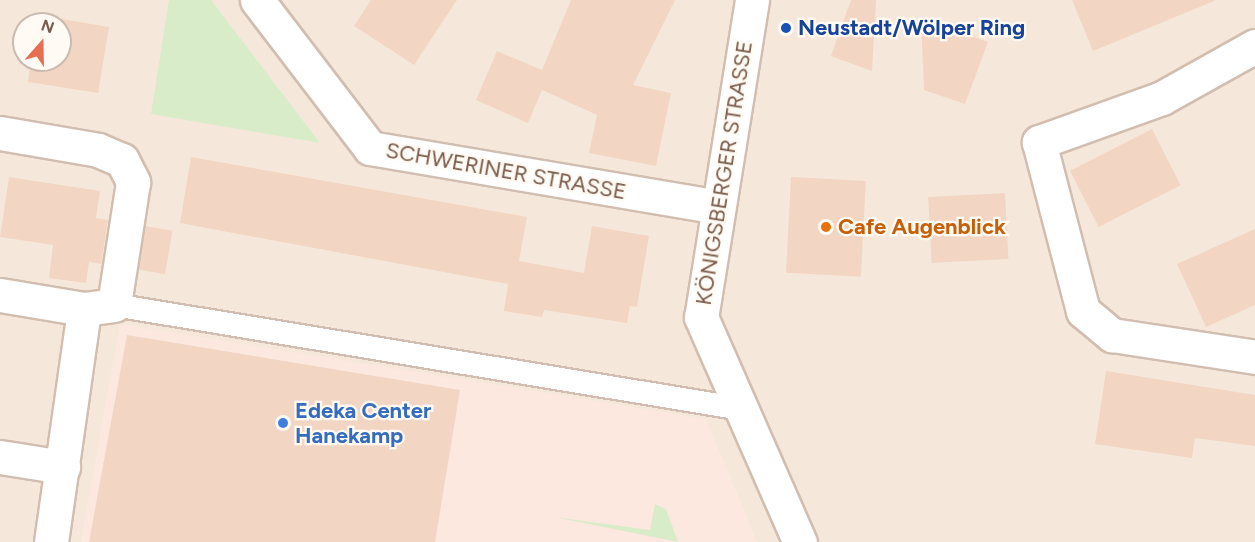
<!DOCTYPE html>
<html>
<head>
<meta charset="utf-8">
<style>
	body { margin:0 }
	#map { position:relative; width:1255px; height:542px; overflow:hidden; background:#fdf6ec; font-family:Figtree,sans-serif }
	div>[style] { position:absolute }
	.residential>* { inset:0; background:#f5e8da }
	.commercial>* { inset:0; background:#fde8e0 }
	.green>* { inset:0; background:#d8ecc9 }
	.building>* { inset:0; background:#f3d5c3; transform-origin:0 0 }
	.roads { filter:drop-shadow(2px 0 #d1beb0) drop-shadow(-2px 0 #d1beb0) drop-shadow(0 2px #d1beb0) drop-shadow(0 -2px #d1beb0) }
	.service>* { height:22px; margin:-11px; padding:0 11px; transform-origin:11px; border-radius:11px; background:#fff }
	.minor>* { height:33px; margin:-16.5px; padding:0 16.5px; transform-origin:16.5px; border-radius:16.5px; background:#fff }
	.dots>* { width:16px; height:16px; translate:-50% -50%; box-sizing:border-box; border:3px solid #fffaf3; border-radius:50% }
	span { translate:-50% -50%; white-space:nowrap; text-align:center; line-height:1.15; -webkit-text-stroke:4.5px #fffaf3; paint-order:stroke }
	.transit-label { font-size:22px; color:#164399; font-weight:700 }
	.left { translate:0 -50%; text-align:left }
	.street-label { font-size:22px; color:#7a5c4d }
	.food-label { font-size:22px; color:#c56008; font-weight:700 }
	.shop-label { font-size:22px; color:#366cbe; font-weight:700 }
	.north { position:absolute; left:12px; top:12px; width:60px; height:60px; box-sizing:border-box; background:#fffaf3; border:2px solid #cabbb1; border-radius:50%; rotate:20deg; font-size:16px; font-weight:700; line-height:24px; text-align:center; color:#7a5c4d }
	.north::after { content:''; display:block; margin:auto; width:21px; height:27px; background:#e76f51; clip-path:polygon(50% 0,100% 100%,50% 72%,0 100%) }
</style>
</head>
<body>
<div id="map">
	<div class="residential">
		<div style="clip-path:polygon(evenodd,0 0,1255px 0,1255px 542px,0 542px,0 0,24px 24px,60px 24px,60px 60px,24px 60px,24px 24px)"></div>
	</div>
	<div class="commercial">
		<div style="clip-path:polygon(120px 324px,706px 419px,757px 542px,81px 542px)"></div>
	</div>
	<div class="green">
		<div style="clip-path:polygon(169px 0,211px 0,320px 143px,151px 114px)"></div>
		<div style="clip-path:polygon(655px 504px,666px 509px,678px 542px,554px 517px,650px 530px)"></div>
	</div>
	<div class="building">
		<div style="clip-path:polygon(371px 0,457px 0,414px 65px,354px 26px)"></div>
		<div style="clip-path:polygon(571px 0,675px 0,633px 85px,671px 93px,656px 166px,589px 153px,597px 115px,542px 90px,528px 123px,476px 100px,497px 51px,542px 70px)"></div>
		<div style="clip-path:polygon(851px 0,876px 0,872px 71px,831px 56px)"></div>
		<div style="clip-path:polygon(1072px 0,1214px 0,1214px 1px,1093px 51px)"></div>
		<div style="clip-path:polygon(38px 15px,109px 27px,98px 93px,28px 82px,31px 60px,60px 60px,60px 24px,37px 24px)"></div>
		<div style="clip-path:polygon(921px 18px,988px 42px,965px 104px,924px 90px)"></div>
		<div style="left:1152px;top:129px;width:63px;height:92px;rotate:63deg"></div>
		<div style="clip-path:polygon(191px 157px,527px 217px,519px 261px,584px 273px,592px 226px,649px 236px,637px 307px,630px 306px,627px 323px,544px 310px,542px 317px,504px 311px,508px 284px,180px 223px)"></div>
		<div style="clip-path:polygon(9px 177px,100px 191px,96px 218px,108px 220px,101px 264px,89px 262px,86px 283px,49px 278px,53px 245px,0 237px)"></div>
		<div style="left:791px;top:177px;width:75px;height:96px;rotate:3deg"></div>
		<div style="left:1005px;top:193px;width:66px;height:77px;rotate:87deg"></div>
		<div style="left:145px;top:226px;width:28px;height:44px;rotate:10deg"></div>
		<div style="clip-path:polygon(1255px 229px,1255px 305px,1206px 327px,1177px 264px)"></div>
		<div style="clip-path:polygon(127px 335px,460px 390px,435px 542px,89px 542px)"></div>
		<div style="clip-path:polygon(1106px 371px,1255px 395px,1255px 446px,1195px 438px,1192px 458px,1095px 444px)"></div>
	</div>
	<div class="roads">
		<div class="service">
			<div style="left:114px;top:305px;width:637px;rotate:9.4deg"></div>
		</div>
		<div class="minor">
			<div style="left:257px;top:0;width:186px;rotate:52.6deg"></div>
			<div style="left:370px;top:148px;width:353px;rotate:9.6deg"></div>
			<div style="left:752px;top:0;width:321px;rotate:99.1deg"></div>
			<div style="left:701px;top:317px;width:246px;rotate:66.3deg"></div>
			<div style="left:1255px;top:46px;width:107px;rotate:150.8deg"></div>
			<div style="left:1162px;top:98px;width:131px;rotate:160.3deg"></div>
			<div style="left:1039px;top:142px;width:175px;rotate:75.4deg"></div>
			<div style="left:1083px;top:311px;width:38px;rotate:40deg"></div>
			<div style="left:1112px;top:335px;width:145px;rotate:8.7deg"></div>
			<div style="left:0;top:133px;width:99px;rotate:9.8deg"></div>
			<div style="left:98px;top:150px;width:26px;rotate:23deg"></div>
			<div style="left:122px;top:160px;width:25px;rotate:63deg"></div>
			<div style="left:133px;top:182px;width:124px;rotate:98.8deg"></div>
			<div style="left:114px;top:305px;width:30px;rotate:172deg"></div>
			<div style="left:84px;top:309px;width:85px;rotate:-170.5deg"></div>
			<div style="left:0;top:457px;width:64px;rotate:9deg"></div>
			<div style="left:51px;top:542px;width:235px;rotate:-81.9deg"></div>
		</div>
	</div>
	<div class="dots">
		<div style="left:786px;top:28px;background:#1a4fb4"></div>
		<div style="left:826px;top:227px;background:#e8710a"></div>
		<div style="left:283px;top:423px;background:#3f7fe0"></div>
	</div>
	<div class="transit-label">
		<span class="left" style="left:798px;top:28px">Neustadt/Wölper Ring</span>
	</div>
	<div class="street-label">
		<span style="left:506px;top:171px;rotate:10deg">SCHWERINER STRASSE</span>
		<span style="left:724px;top:173px;rotate:-81deg">KÖNIGSBERGER STRASSE</span>
	</div>
	<div class="food-label">
		<span class="left" style="left:838px;top:227px">Cafe Augenblick</span>
	</div>
	<div class="shop-label">
		<span class="left" style="left:295px;top:423px">Edeka Center<br>Hanekamp</span>
	</div>
	<div class="north">N</div>
</div>
</body>
</html>
